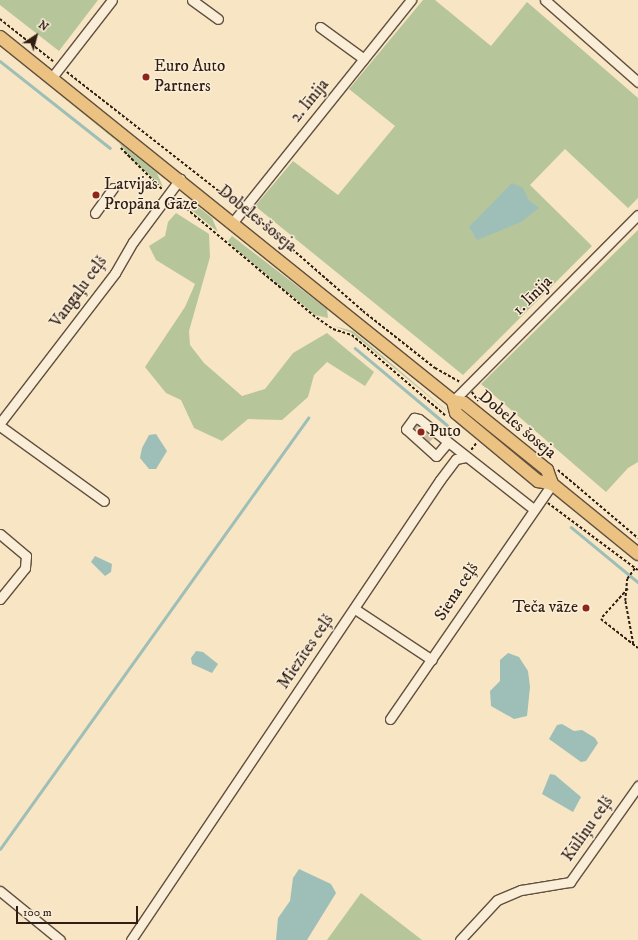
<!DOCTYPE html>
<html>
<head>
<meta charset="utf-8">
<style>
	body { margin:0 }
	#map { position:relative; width:638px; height:940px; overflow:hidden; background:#f7e5c4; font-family:"IM FELL DW Pica",serif }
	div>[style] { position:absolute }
	.green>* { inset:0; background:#b6c69a }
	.water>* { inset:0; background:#9dbfb7 }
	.stream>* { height:2.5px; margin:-1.25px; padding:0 1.25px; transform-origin:1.25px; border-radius:1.25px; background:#9dbfb7 }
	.minor-tunnel>* { height:9px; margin-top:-4.5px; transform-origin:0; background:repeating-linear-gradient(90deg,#cfbda1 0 9px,transparent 0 13.5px) }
	.path>* { height:1.5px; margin-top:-0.75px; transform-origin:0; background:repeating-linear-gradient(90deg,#301e13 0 3px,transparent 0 5px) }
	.roads { filter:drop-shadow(1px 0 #62503f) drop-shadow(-1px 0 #62503f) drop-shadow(0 1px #62503f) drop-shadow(0 -1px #62503f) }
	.minor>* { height:9px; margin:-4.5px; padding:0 4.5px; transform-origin:4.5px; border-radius:4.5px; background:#faeed9 }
	.major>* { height:12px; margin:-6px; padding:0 6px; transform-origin:6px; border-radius:6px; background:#ecc282 }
	.dots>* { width:11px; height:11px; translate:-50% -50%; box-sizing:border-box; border:2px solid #faeed9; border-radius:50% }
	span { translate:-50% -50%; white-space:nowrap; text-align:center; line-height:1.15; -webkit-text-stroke:3px #faeed9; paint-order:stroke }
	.poi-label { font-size:17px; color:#301e13 }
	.left { translate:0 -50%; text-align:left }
	.right { translate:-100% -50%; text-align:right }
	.street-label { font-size:17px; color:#301e13 }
	.north { position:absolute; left:16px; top:16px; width:40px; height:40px; -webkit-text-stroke:3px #faeed9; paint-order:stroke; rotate:36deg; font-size:11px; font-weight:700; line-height:16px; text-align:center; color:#301e13 }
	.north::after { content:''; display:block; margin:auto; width:14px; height:18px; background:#301e13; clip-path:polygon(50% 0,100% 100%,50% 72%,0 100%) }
	.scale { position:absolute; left:16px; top:906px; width:122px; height:18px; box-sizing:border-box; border:2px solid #301e13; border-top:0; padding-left:5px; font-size:12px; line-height:14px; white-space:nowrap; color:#301e13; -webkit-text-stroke:3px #faeed9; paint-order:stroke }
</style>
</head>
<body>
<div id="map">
	<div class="green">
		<div style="clip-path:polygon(0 0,98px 0,59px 51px,0 5px)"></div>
		<div style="clip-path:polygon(423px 0,435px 0,491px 46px,527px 2px,638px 98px,638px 198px,628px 208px,565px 149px,530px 185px,592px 246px,463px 375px,255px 206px,293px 161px,338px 195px,395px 126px,349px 89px)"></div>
		<div style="clip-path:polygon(0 46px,157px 173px,163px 187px,133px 161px,119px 143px)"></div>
		<div style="clip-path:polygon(177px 198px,192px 202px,212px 218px,218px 232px)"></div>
		<div style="clip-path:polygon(176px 213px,209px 234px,210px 257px,189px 331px,190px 345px,204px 363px,242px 396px,265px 389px,293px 353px,327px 333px,374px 372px,365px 386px,327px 362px,314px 375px,308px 397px,282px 420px,248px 419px,222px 441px,194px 428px,181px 400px,166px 393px,145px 367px,185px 307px,195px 284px,156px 260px,149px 246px,165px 236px,168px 222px)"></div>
		<div style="clip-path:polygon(638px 230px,638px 462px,628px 468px,606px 492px,481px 384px)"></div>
		<div style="clip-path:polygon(232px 236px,327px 309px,328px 318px,315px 315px,232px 246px,228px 241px)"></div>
		<div style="clip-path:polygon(334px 326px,353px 331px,461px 423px,352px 333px)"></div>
		<div style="clip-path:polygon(361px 893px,422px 940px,327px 940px)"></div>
	</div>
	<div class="water">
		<div style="clip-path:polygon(512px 183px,523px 188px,529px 200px,539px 208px,521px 222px,477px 240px,469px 227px)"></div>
		<div style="clip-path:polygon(156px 434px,167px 451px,156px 469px,149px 469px,140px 458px,142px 448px,149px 435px)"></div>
		<div style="clip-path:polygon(95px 556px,112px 564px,111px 572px,105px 576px,91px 562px)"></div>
		<div style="clip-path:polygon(196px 651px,203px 652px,218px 664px,212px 673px,192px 664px,191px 658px)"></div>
		<div style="clip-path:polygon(508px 653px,519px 657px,528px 671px,530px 687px,527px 716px,514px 719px,491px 706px,490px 691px,500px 681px,500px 660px)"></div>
		<div style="clip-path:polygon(562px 724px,574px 731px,582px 730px,595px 738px,598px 743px,586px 761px,581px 762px,549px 739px,557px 725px)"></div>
		<div style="clip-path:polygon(550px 774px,555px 775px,581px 797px,573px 812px,542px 794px)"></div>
		<div style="clip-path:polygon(299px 869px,331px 884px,336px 893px,307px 940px,276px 940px,278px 918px,290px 901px,293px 878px)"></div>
	</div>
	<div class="stream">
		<div style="left:0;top:61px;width:140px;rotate:38.3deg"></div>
		<div style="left:355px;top:348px;width:120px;rotate:39.9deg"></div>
		<div style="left:571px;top:527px;width:87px;rotate:39.4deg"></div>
		<div style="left:0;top:849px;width:530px;rotate:-54.45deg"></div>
	</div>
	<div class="minor-tunnel">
		<div style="left:412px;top:430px;width:9px;rotate:-49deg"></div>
		<div style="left:417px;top:434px;width:9px;rotate:-49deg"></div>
		<div style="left:425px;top:440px;width:9px;rotate:-49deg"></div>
	</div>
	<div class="path">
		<div style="left:0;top:19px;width:68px;rotate:38.4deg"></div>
		<div style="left:67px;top:72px;width:193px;rotate:38.1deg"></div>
		<div style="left:219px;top:191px;width:23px;rotate:29deg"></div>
		<div style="left:121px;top:148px;width:58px;rotate:45deg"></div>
		<div style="left:175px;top:199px;width:180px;rotate:40deg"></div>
		<div style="left:313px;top:315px;width:24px;rotate:35deg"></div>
		<div style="left:333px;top:329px;width:20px;rotate:18deg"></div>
		<div style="left:352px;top:335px;width:123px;rotate:40.7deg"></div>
		<div style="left:251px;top:213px;width:149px;rotate:41.2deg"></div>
		<div style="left:363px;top:311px;width:92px;rotate:38.4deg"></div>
		<div style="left:435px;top:368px;width:29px;rotate:29deg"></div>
		<div style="left:472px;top:392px;width:11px;rotate:56deg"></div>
		<div style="left:471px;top:450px;width:10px;rotate:-53deg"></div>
		<div style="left:558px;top:470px;width:105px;rotate:40.4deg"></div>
		<div style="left:548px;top:503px;width:112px;rotate:36.7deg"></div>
		<div style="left:628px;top:589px;width:40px;rotate:132deg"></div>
		<div style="left:601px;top:619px;width:47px;rotate:38.1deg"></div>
		<div style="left:633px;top:644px;width:44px;rotate:-100.5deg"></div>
		<div style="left:625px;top:601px;width:22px;rotate:-85deg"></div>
		<div style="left:627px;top:579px;width:14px;rotate:-54deg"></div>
	</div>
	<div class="roads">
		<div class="minor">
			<div style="left:192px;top:0;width:32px;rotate:36deg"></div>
			<div style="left:545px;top:0;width:124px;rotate:41.4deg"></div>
			<div style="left:320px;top:27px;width:54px;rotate:36deg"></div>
			<div style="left:53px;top:76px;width:96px;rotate:-52.2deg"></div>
			<div style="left:95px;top:213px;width:31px;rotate:-54deg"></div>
			<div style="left:233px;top:222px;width:285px;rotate:-51.3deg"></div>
			<div style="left:453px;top:401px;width:262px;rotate:-45.2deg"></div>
			<div style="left:0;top:423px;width:189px;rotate:-52.5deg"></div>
			<div style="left:115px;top:273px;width:36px;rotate:-60deg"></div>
			<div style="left:133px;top:242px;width:79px;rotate:-53.3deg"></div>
			<div style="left:0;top:426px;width:128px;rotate:35.8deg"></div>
			<div style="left:447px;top:443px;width:17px;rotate:130deg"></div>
			<div style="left:436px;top:456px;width:40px;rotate:-138deg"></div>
			<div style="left:406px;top:429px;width:14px;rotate:-54deg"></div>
			<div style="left:414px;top:418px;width:5px;rotate:11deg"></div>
			<div style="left:419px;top:419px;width:144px;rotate:38.2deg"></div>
			<div style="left:0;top:534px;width:34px;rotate:40deg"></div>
			<div style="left:26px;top:556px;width:12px;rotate:95deg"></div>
			<div style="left:25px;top:568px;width:40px;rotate:129deg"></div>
			<div style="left:355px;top:609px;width:92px;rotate:33.5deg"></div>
			<div style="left:390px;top:719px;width:285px;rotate:-55.4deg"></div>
			<div style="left:0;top:891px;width:77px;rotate:39.2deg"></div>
			<div style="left:131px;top:940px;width:554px;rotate:-56.11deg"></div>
			<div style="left:440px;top:480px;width:26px;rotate:-53deg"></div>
			<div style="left:456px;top:459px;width:10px;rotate:-11deg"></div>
			<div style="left:460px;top:940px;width:54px;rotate:-47.2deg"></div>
			<div style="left:497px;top:900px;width:26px;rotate:-23deg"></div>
			<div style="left:521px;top:890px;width:50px;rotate:-9.3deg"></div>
			<div style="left:570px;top:882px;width:118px;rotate:-54.7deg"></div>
		</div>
		<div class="major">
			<div style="left:0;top:37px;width:581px;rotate:38.78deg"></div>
			<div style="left:453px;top:401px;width:11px;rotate:10deg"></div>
			<div style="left:464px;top:403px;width:107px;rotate:38.9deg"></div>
			<div style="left:547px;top:470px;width:15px;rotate:70deg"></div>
			<div style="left:453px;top:401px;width:12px;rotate:76deg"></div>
			<div style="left:456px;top:413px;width:107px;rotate:39.7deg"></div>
			<div style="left:538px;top:481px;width:14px;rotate:12deg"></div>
			<div style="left:552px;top:484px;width:111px;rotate:39.1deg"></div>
		</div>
	</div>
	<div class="dots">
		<div style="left:146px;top:77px;background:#8f2418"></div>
		<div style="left:96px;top:195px;background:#8f2418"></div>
		<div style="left:421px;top:432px;background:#8f2418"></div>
		<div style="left:586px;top:608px;background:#8f2418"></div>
	</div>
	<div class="poi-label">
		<span class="left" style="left:154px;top:77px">Euro Auto<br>Partners</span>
		<span class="left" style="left:104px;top:195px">Latvijas<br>Propāna Gāze</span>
		<span class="left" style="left:429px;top:432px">Puto</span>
		<span class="right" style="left:578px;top:608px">Teča vāze</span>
	</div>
	<div class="street-label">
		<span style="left:310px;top:101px;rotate:-51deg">2. līnija</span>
		<span style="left:257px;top:219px;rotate:39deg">Dobeles šoseja</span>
		<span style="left:79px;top:292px;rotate:-54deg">Vangaļu ceļš</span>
		<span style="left:533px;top:296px;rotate:-45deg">1. līnija</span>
		<span style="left:517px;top:425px;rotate:40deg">Dobeles šoseja</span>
		<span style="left:457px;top:592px;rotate:-57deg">Siena ceļš</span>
		<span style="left:306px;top:652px;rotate:-56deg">Miezītes ceļš</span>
		<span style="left:588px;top:829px;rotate:-55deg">Kūliņu ceļš</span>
	</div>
	<div class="north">N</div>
	<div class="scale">100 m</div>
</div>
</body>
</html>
